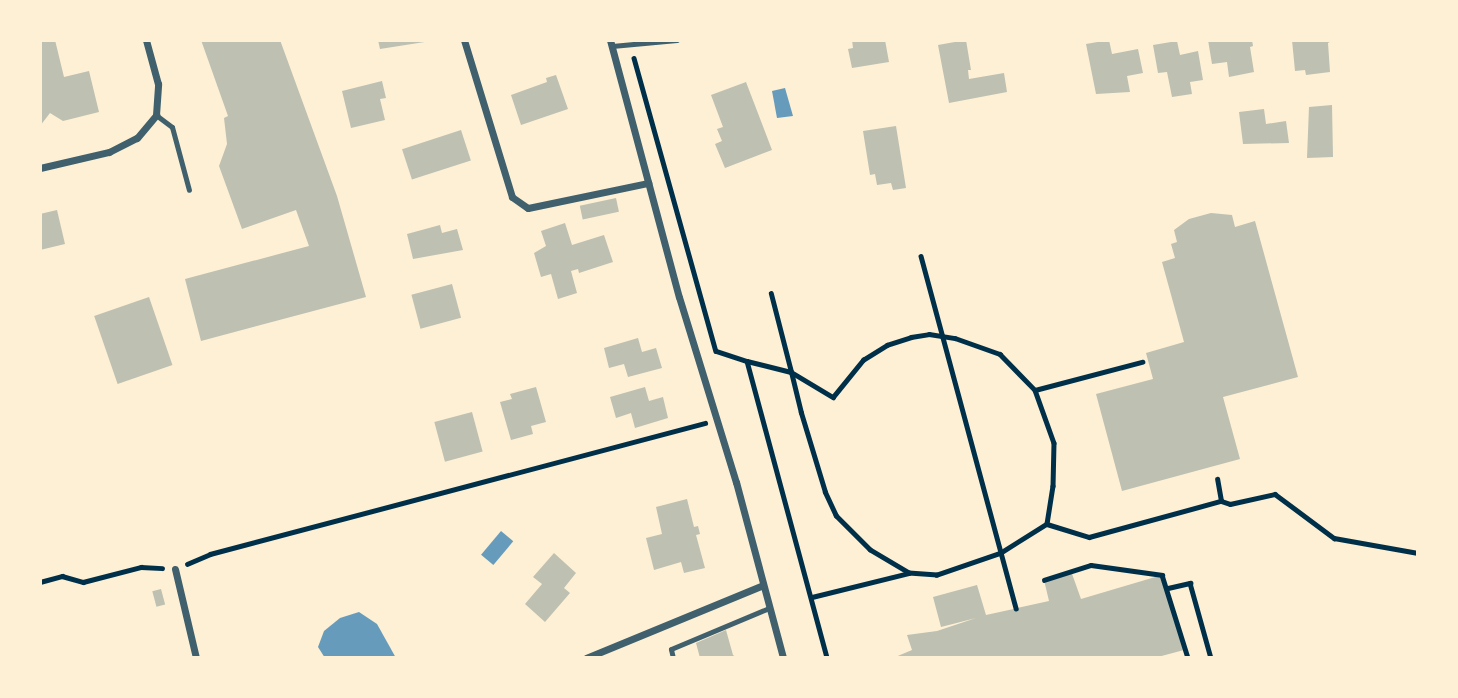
<!DOCTYPE html>
<html>
<head>
<meta charset="utf-8">
<style>
	body { margin:0 }
	#map { position:relative; width:1458px; height:698px; overflow:hidden; background:#fdf0d5; font-family:Cabin,sans-serif }
	div>[style] { position:absolute }
	.water>* { inset:0; background:#669bbc; transform-origin:0 0 }
	.building>* { inset:0; background:#bec0b2; transform-origin:0 0 }
	.path>* { height:4.5px; margin:-2.25px; padding:0 2.25px; transform-origin:2.25px; border-radius:2.25px; background:#003049 }
	.service>* { height:5px; margin:-2.5px; padding:0 2.5px; transform-origin:2.5px; border-radius:2.5px; background:#3f606c }
	.minor>* { height:7px; margin:-3.5px; padding:0 3.5px; transform-origin:3.5px; border-radius:3.5px; background:#3f606c }
	span { translate:-50% -50%; white-space:nowrap; text-align:center; line-height:1.15; -webkit-text-stroke:5px #fdf0d5; paint-order:stroke }
	.frame { position:absolute; inset:0; border:42px solid #fdf0d5; pointer-events:none }
</style>
</head>
<body>
<div id="map">
	<div class="water">
		<div style="clip-path:polygon(785px 88px,793px 116px,777px 118px,772px 91px)"></div>
		<div style="left:501px;top:531px;width:16px;height:31px;rotate:40deg"></div>
		<div style="clip-path:polygon(359px 612px,377px 624px,396px 658px,325px 658px,318px 647px,324px 631px,340px 618px)"></div>
	</div>
	<div class="building">
		<div style="clip-path:polygon(40px 40px,55px 40px,64px 77px,89px 71px,99px 112px,63px 121px,50px 113px,40px 126px)"></div>
		<div style="clip-path:polygon(201px 40px,280px 40px,337px 196px,366px 297px,201px 341px,185px 279px,309px 246px,296px 210px,242px 229px,219px 166px,227px 144px,224px 118px,228px 116px)"></div>
		<div style="clip-path:polygon(378px 40px,431px 40px,431px 41px,380px 49px)"></div>
		<div style="clip-path:polygon(852px 40px,885px 40px,889px 62px,852px 68px,848px 49px,853px 48px)"></div>
		<div style="clip-path:polygon(966px 40px,971px 70px,968px 70px,969px 79px,1004px 73px,1007px 92px,949px 103px,938px 45px)"></div>
		<div style="clip-path:polygon(1109px 40px,1112px 54px,1138px 49px,1143px 73px,1127px 76px,1130px 92px,1096px 94px,1086px 44px)"></div>
		<div style="clip-path:polygon(1208px 40px,1252px 40px,1253px 46px,1250px 47px,1254px 72px,1229px 77px,1227px 62px,1212px 64px)"></div>
		<div style="clip-path:polygon(1292px 40px,1333px 40px,1328px 43px,1330px 72px,1306px 75px,1305px 70px,1295px 71px)"></div>
		<div style="clip-path:polygon(1177px 41px,1180px 55px,1198px 51px,1203px 80px,1190px 82px,1192px 94px,1172px 97px,1167px 72px,1158px 73px,1153px 45px)"></div>
		<div style="clip-path:polygon(556px 75px,568px 109px,521px 125px,511px 95px,547px 82px,546px 78px)"></div>
		<div style="clip-path:polygon(382px 81px,386px 98px,380px 99px,385px 120px,351px 128px,342px 91px)"></div>
		<div style="clip-path:polygon(746px 82px,772px 150px,725px 168px,715px 144px,722px 141px,717px 129px,723px 127px,711px 95px)"></div>
		<div style="clip-path:polygon(1332px 105px,1333px 157px,1307px 158px,1309px 107px)"></div>
		<div style="clip-path:polygon(1264px 109px,1266px 124px,1286px 121px,1289px 143px,1243px 144px,1239px 112px)"></div>
		<div style="clip-path:polygon(896px 126px,906px 188px,893px 190px,891px 183px,877px 185px,875px 174px,870px 175px,863px 131px)"></div>
		<div style="left:461px;top:130px;width:32px;height:62px;rotate:72deg"></div>
		<div style="left:616px;top:198px;width:14px;height:37px;rotate:78deg"></div>
		<div style="clip-path:polygon(57px 210px,65px 244px,40px 250px,40px 214px)"></div>
		<div style="clip-path:polygon(1211px 213px,1232px 215px,1235px 227px,1255px 221px,1298px 377px,1223px 397px,1240px 459px,1122px 491px,1096px 394px,1153px 379px,1146px 353px,1184px 342px,1162px 262px,1175px 258px,1171px 244px,1177px 242px,1174px 230px,1189px 219px)"></div>
		<div style="clip-path:polygon(565px 223px,572px 245px,604px 235px,613px 262px,579px 273px,578px 269px,571px 271px,577px 293px,558px 299px,551px 274px,541px 277px,534px 253px,546px 246px,541px 231px)"></div>
		<div style="clip-path:polygon(440px 225px,442px 233px,457px 229px,463px 250px,413px 259px,407px 234px)"></div>
		<div style="left:452px;top:284px;width:35px;height:42px;rotate:75deg"></div>
		<div style="left:149px;top:297px;width:72px;height:58px;rotate:71deg"></div>
		<div style="clip-path:polygon(638px 338px,642px 352px,656px 348px,662px 368px,628px 377px,624px 364px,609px 368px,604px 348px)"></div>
		<div style="clip-path:polygon(536px 387px,546px 422px,531px 426px,533px 434px,511px 440px,500px 402px,512px 399px,510px 394px)"></div>
		<div style="clip-path:polygon(645px 387px,649px 401px,663px 397px,668px 418px,635px 428px,631px 413px,616px 418px,610px 397px)"></div>
		<div style="left:472px;top:412px;width:41px;height:39px;rotate:75deg"></div>
		<div style="clip-path:polygon(687px 499px,694px 527px,698px 526px,700px 534px,696px 535px,705px 568px,684px 573px,681px 562px,654px 570px,646px 538px,662px 534px,656px 507px)"></div>
		<div style="clip-path:polygon(554px 553px,576px 573px,564px 588px,570px 593px,545px 622px,525px 604px,542px 584px,533px 577px)"></div>
		<div style="clip-path:polygon(1071px 571px,1081px 599px,1162px 575px,1184px 650px,1154px 658px,893px 658px,912px 650px,907px 635px,937px 631px,976px 618px,941px 627px,933px 597px,977px 585px,986px 615px,1049px 601px,1044px 580px)"></div>
		<div style="left:161px;top:589px;width:16px;height:9px;rotate:75deg"></div>
		<div style="clip-path:polygon(726px 630px,733px 655px,737px 658px,700px 658px,696px 643px)"></div>
	</div>
	<div class="path">
		<div style="left:634px;top:58px;width:304px;rotate:74.4deg"></div>
		<div style="left:716px;top:351px;width:33px;rotate:18deg"></div>
		<div style="left:747px;top:361px;width:308px;rotate:74.9deg"></div>
		<div style="left:921px;top:256px;width:365px;rotate:74.9deg"></div>
		<div style="left:747px;top:361px;width:45px;rotate:14deg"></div>
		<div style="left:791px;top:372px;width:49px;rotate:30.8deg"></div>
		<div style="left:833px;top:397px;width:48px;rotate:-51deg"></div>
		<div style="left:863px;top:360px;width:28px;rotate:-32deg"></div>
		<div style="left:887px;top:345px;width:25px;rotate:-18deg"></div>
		<div style="left:911px;top:337px;width:18px;rotate:-9deg"></div>
		<div style="left:929px;top:334px;width:26px;rotate:9deg"></div>
		<div style="left:955px;top:338px;width:48px;rotate:19.6deg"></div>
		<div style="left:1000px;top:354px;width:50px;rotate:45.8deg"></div>
		<div style="left:1035px;top:390px;width:56px;rotate:70.3deg"></div>
		<div style="left:1054px;top:443px;width:43px;rotate:91.3deg"></div>
		<div style="left:1053px;top:486px;width:38px;rotate:99deg"></div>
		<div style="left:1047px;top:524px;width:54px;rotate:147.8deg"></div>
		<div style="left:1001px;top:553px;width:68px;rotate:161deg"></div>
		<div style="left:937px;top:575px;width:28px;rotate:-176deg"></div>
		<div style="left:909px;top:573px;width:45px;rotate:-149.5deg"></div>
		<div style="left:870px;top:550px;width:48px;rotate:-135deg"></div>
		<div style="left:836px;top:516px;width:26px;rotate:-115deg"></div>
		<div style="left:825px;top:492px;width:83px;rotate:-106.9deg"></div>
		<div style="left:801px;top:413px;width:42px;rotate:-103.7deg"></div>
		<div style="left:791px;top:372px;width:81px;rotate:-104.4deg"></div>
		<div style="left:1035px;top:390px;width:111px;rotate:-14.7deg"></div>
		<div style="left:1221px;top:501px;width:9px;rotate:18deg"></div>
		<div style="left:1230px;top:504px;width:46px;rotate:-12.5deg"></div>
		<div style="left:1275px;top:494px;width:74px;rotate:36.7deg"></div>
		<div style="left:1334px;top:538px;width:85px;rotate:10.1deg"></div>
		<div style="left:1047px;top:524px;width:44px;rotate:17.2deg"></div>
		<div style="left:1089px;top:537px;width:137px;rotate:-15.3deg"></div>
		<div style="left:1221px;top:501px;width:22px;rotate:-100deg"></div>
		<div style="left:187px;top:564px;width:25px;rotate:-23deg"></div>
		<div style="left:210px;top:554px;width:512px;rotate:-14.82deg"></div>
		<div style="left:1044px;top:580px;width:49px;rotate:-17.7deg"></div>
		<div style="left:1091px;top:565px;width:72px;rotate:8deg"></div>
		<div style="left:1162px;top:575px;width:87px;rotate:72.6deg"></div>
		<div style="left:40px;top:582px;width:23px;rotate:-15deg"></div>
		<div style="left:62px;top:576px;width:22px;rotate:16deg"></div>
		<div style="left:83px;top:582px;width:60px;rotate:-14.5deg"></div>
		<div style="left:141px;top:567px;width:21px;rotate:3deg"></div>
		<div style="left:1168px;top:588px;width:23px;rotate:-13deg"></div>
		<div style="left:1190px;top:583px;width:78px;rotate:74.4deg"></div>
		<div style="left:812px;top:597px;width:100px;rotate:-13.9deg"></div>
	</div>
	<div class="service">
		<div style="left:612px;top:46px;width:65px;rotate:-5.3deg"></div>
		<div style="left:156px;top:115px;width:20px;rotate:37deg"></div>
		<div style="left:172px;top:127px;width:65px;rotate:74.9deg"></div>
		<div style="left:673px;top:658px;width:9px;rotate:-103deg"></div>
		<div style="left:671px;top:649px;width:106px;rotate:-22.7deg"></div>
	</div>
	<div class="minor">
		<div style="left:464px;top:40px;width:164px;rotate:73deg"></div>
		<div style="left:512px;top:197px;width:19px;rotate:35deg"></div>
		<div style="left:528px;top:208px;width:123px;rotate:-11.8deg"></div>
		<div style="left:610px;top:40px;width:266px;rotate:75deg"></div>
		<div style="left:679px;top:297px;width:194px;rotate:72.9deg"></div>
		<div style="left:736px;top:482px;width:182px;rotate:75deg"></div>
		<div style="left:40px;top:168px;width:71px;rotate:-13.1deg"></div>
		<div style="left:109px;top:152px;width:31px;rotate:-27deg"></div>
		<div style="left:137px;top:138px;width:30px;rotate:-50deg"></div>
		<div style="left:156px;top:115px;width:31px;rotate:-86deg"></div>
		<div style="left:158px;top:84px;width:46px;rotate:-105.3deg"></div>
		<div style="left:175px;top:569px;width:91px;rotate:76.7deg"></div>
		<div style="left:586px;top:658px;width:191px;rotate:-22.4deg"></div>
	</div>
	<div class="frame"></div>
</div>
</body>
</html>
